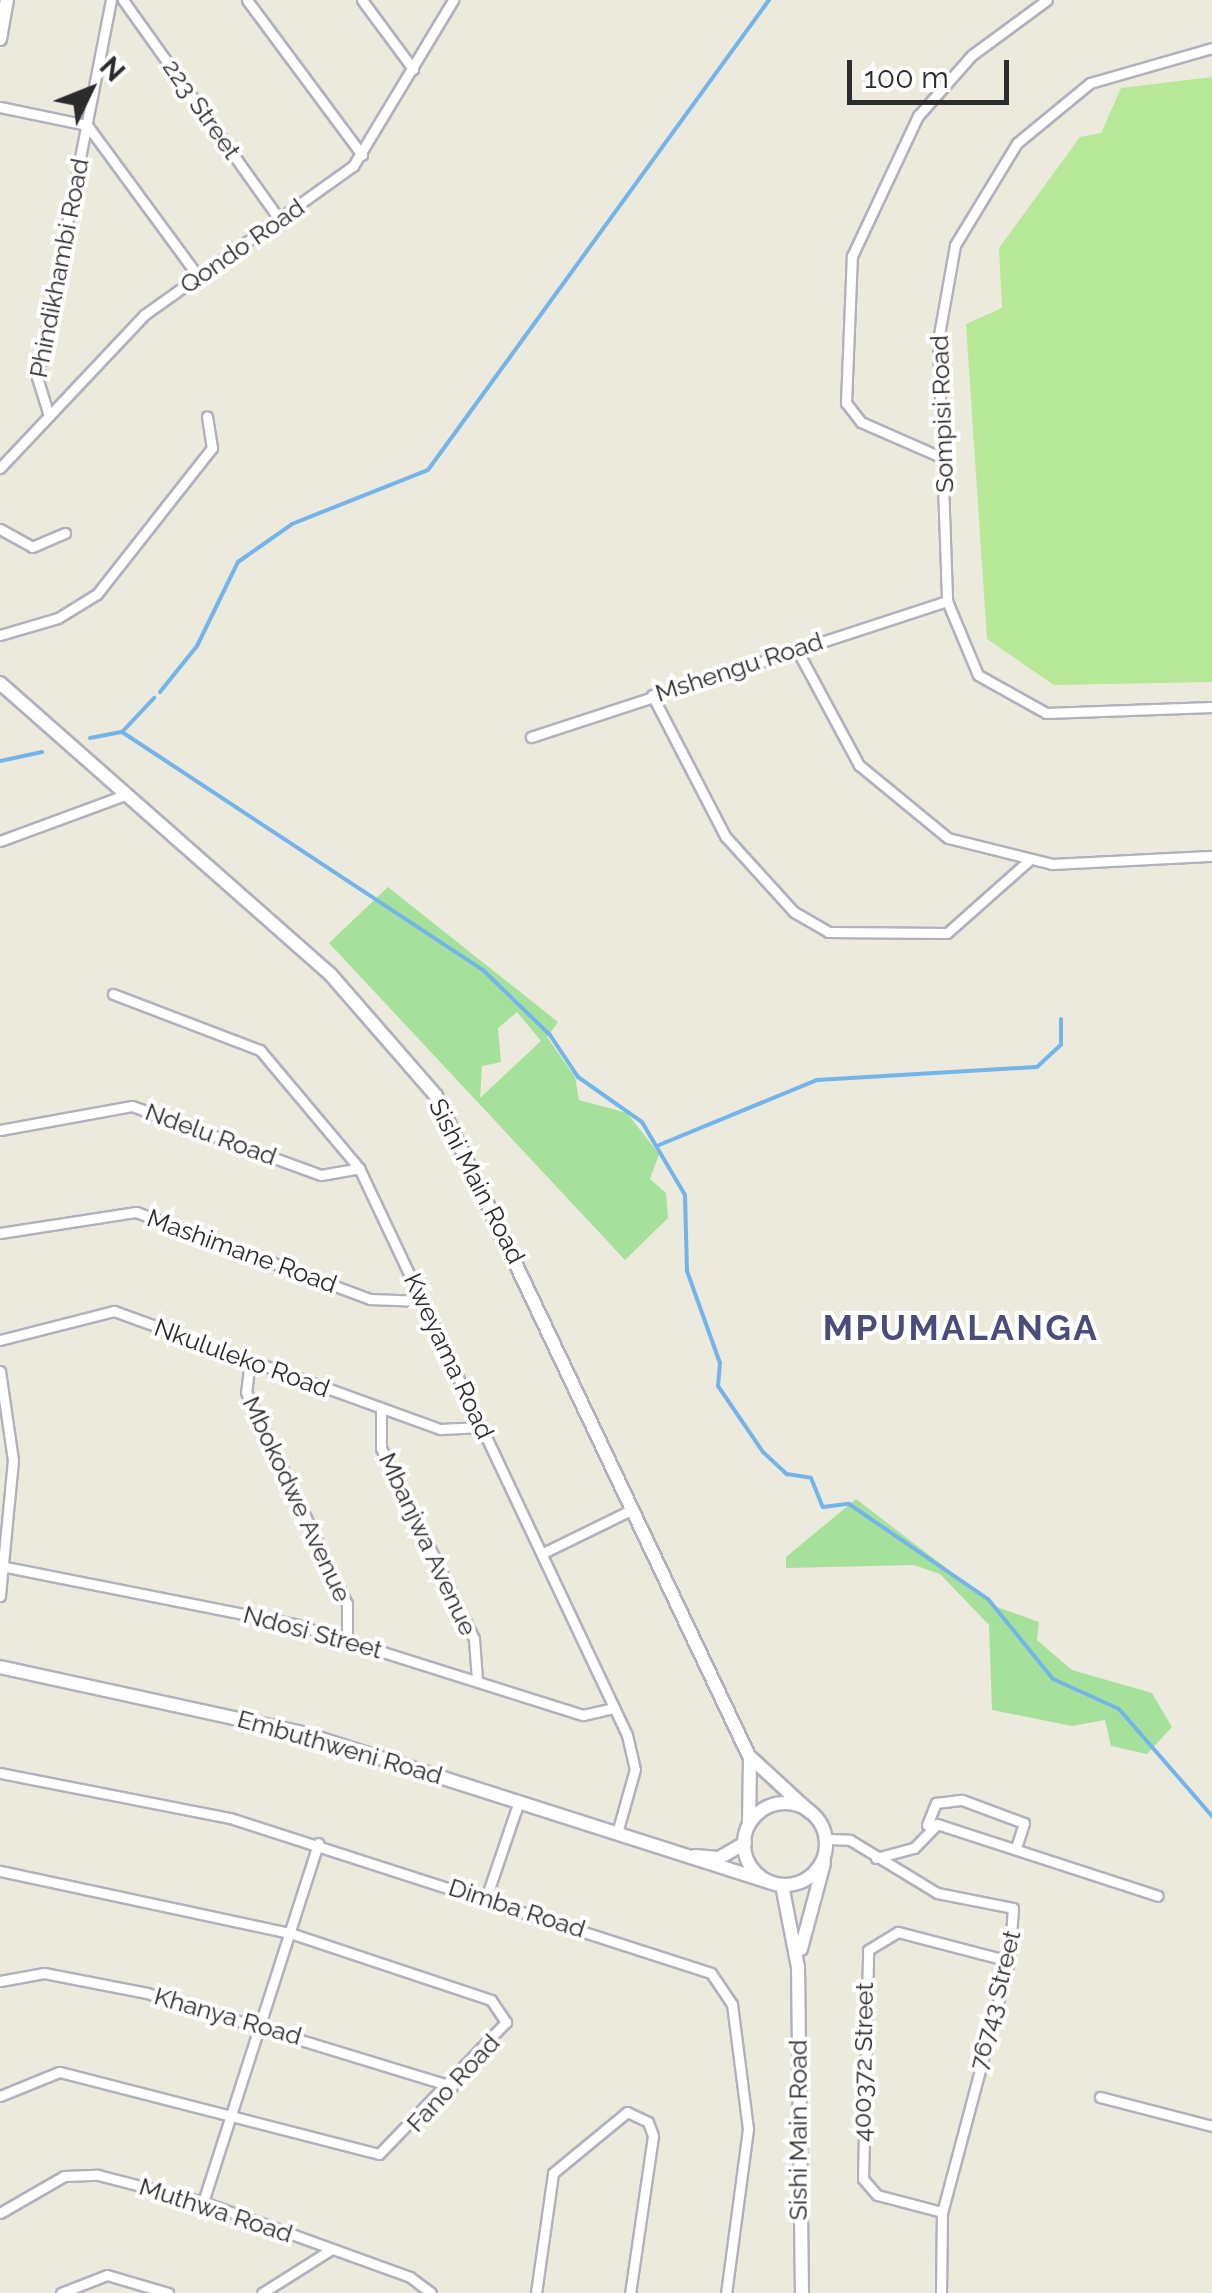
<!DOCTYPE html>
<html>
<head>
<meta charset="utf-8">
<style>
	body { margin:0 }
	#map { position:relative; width:1212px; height:2293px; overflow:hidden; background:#ece9dd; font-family:Raleway,sans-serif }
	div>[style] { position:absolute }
	.green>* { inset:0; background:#a6e19b }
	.pitch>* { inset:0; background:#b7e897 }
	.stream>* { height:4px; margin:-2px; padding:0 2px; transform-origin:2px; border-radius:2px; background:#73b5eb }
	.roads { filter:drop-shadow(2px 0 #b1b1be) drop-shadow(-2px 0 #b1b1be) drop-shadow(0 2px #b1b1be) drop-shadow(0 -2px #b1b1be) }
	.street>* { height:9px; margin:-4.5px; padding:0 4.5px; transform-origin:4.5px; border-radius:4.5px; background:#fff }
	.secondary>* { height:12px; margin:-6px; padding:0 6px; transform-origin:6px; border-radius:6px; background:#fff }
	.secondary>.ring { margin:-6px; padding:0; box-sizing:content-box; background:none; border:12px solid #fff; border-radius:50% }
	span { translate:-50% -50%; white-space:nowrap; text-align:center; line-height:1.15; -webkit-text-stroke:8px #fff; paint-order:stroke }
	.street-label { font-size:25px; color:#2b2b2b }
	.district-label { font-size:35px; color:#4c4c7a; font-weight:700; letter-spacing:2.5px }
	.north { position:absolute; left:40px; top:40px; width:100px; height:100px; -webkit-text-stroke:8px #fff; paint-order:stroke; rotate:47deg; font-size:28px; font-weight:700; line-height:40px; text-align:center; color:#2b2b2b }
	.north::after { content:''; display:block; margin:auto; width:35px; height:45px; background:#2b2b2b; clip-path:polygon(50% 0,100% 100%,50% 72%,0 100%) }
	.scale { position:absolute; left:847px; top:60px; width:162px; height:45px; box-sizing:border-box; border:5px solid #2b2b2b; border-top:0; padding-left:12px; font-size:30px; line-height:35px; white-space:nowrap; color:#2b2b2b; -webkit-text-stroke:8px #fff; paint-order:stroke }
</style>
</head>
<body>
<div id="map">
	<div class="green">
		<div style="clip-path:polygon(evenodd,388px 887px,558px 1022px,547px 1037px,575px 1077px,579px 1100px,627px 1113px,659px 1154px,650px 1179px,666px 1193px,668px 1218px,625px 1260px,329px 943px,388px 887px,517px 1012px,541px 1041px,480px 1098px,482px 1066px,501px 1062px,498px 1028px,517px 1012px)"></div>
		<div style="clip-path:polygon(856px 1499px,997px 1607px,1039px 1622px,1037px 1640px,1072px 1670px,1152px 1693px,1172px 1727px,1147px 1754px,1111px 1746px,1105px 1720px,1072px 1726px,992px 1710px,989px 1625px,940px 1574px,914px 1565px,786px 1568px,786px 1557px)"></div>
	</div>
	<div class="pitch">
		<div style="clip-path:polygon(1212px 77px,1212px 682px,1054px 685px,987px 639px,966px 324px,1002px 308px,999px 248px,1080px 137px,1101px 133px,1121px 88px)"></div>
	</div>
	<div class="stream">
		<div style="left:160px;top:692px;width:59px;rotate:-51.2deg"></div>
		<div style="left:197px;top:646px;width:93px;rotate:-64deg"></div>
		<div style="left:238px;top:562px;width:66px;rotate:-35.1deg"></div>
		<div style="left:292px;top:524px;width:146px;rotate:-21.7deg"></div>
		<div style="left:428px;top:470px;width:581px;rotate:-54.04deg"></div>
		<div style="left:122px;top:732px;width:432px;rotate:33.4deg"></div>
		<div style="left:483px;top:970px;width:93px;rotate:44.1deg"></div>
		<div style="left:550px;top:1035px;width:50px;rotate:56.3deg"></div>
		<div style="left:578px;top:1077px;width:78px;rotate:35.1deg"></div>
		<div style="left:642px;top:1122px;width:85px;rotate:59.5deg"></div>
		<div style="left:685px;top:1195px;width:76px;rotate:88.5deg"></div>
		<div style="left:687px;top:1271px;width:98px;rotate:70.3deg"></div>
		<div style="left:720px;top:1363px;width:23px;rotate:95deg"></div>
		<div style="left:718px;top:1386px;width:80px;rotate:55.7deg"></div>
		<div style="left:763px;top:1452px;width:33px;rotate:43deg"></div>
		<div style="left:787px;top:1474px;width:24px;rotate:9deg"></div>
		<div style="left:811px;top:1478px;width:31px;rotate:68deg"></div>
		<div style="left:823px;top:1507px;width:26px;rotate:-7deg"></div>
		<div style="left:849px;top:1504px;width:168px;rotate:34.4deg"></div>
		<div style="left:988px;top:1599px;width:103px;rotate:50.9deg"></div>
		<div style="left:1053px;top:1679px;width:72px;rotate:24.4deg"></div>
		<div style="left:1119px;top:1709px;width:142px;rotate:49deg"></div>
		<div style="left:90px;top:738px;width:33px;rotate:-11deg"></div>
		<div style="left:122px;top:732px;width:47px;rotate:-46.7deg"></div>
		<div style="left:0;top:761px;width:43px;rotate:-12.1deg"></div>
		<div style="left:659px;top:1145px;width:171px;rotate:-22.4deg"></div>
		<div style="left:817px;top:1080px;width:220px;rotate:-3.4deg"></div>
		<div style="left:1037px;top:1067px;width:33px;rotate:-43deg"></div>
		<div style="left:1061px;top:1045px;width:26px;rotate:-90deg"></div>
	</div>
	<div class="roads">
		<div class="street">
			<div style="left:123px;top:0;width:270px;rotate:54.5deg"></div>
			<div style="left:247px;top:0;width:193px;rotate:53.4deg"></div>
			<div style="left:362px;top:0;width:86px;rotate:53.5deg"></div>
			<div style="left:1212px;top:48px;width:127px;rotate:164deg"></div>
			<div style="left:1090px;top:83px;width:94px;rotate:140.6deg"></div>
			<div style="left:1017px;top:143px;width:119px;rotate:121.3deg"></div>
			<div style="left:955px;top:245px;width:97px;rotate:100.1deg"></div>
			<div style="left:938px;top:340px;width:261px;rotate:88deg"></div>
			<div style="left:947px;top:601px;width:80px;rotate:67.3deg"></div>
			<div style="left:978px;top:675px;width:78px;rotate:29.2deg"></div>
			<div style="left:1046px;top:713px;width:166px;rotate:-2.1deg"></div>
			<div style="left:0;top:107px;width:89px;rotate:11.7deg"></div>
			<div style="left:87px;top:125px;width:187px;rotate:53.7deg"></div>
			<div style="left:49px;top:416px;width:41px;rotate:-107.1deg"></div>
			<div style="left:37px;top:377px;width:384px;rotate:-78.9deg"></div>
			<div style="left:943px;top:458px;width:90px;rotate:-156.3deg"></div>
			<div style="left:861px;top:422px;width:24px;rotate:-128deg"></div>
			<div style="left:846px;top:403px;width:147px;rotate:-87.7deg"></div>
			<div style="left:852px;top:256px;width:155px;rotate:-64.8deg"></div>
			<div style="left:918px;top:116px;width:81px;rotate:-48.5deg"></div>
			<div style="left:972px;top:55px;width:93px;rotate:-36.3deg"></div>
			<div style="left:0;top:468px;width:210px;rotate:-46.7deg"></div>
			<div style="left:144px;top:315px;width:257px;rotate:-35.5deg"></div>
			<div style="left:353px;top:166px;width:194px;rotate:-58.9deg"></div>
			<div style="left:0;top:529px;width:37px;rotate:29deg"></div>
			<div style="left:32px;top:547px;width:36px;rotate:-23deg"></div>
			<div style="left:0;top:635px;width:60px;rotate:-16.3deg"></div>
			<div style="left:58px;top:618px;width:46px;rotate:-31.6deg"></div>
			<div style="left:97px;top:594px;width:186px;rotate:-51.8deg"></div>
			<div style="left:212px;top:448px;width:32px;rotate:-99deg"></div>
			<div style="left:796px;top:648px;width:133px;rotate:61.7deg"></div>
			<div style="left:859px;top:765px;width:115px;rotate:39.4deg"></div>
			<div style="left:948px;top:838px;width:107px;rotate:14deg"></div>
			<div style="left:1052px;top:864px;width:160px;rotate:-2.9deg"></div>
			<div style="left:652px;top:695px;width:159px;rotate:62.6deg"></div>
			<div style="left:725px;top:836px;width:103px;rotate:47.8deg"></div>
			<div style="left:794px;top:912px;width:39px;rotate:30deg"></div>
			<div style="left:828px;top:932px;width:119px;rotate:0.5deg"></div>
			<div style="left:947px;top:933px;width:108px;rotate:-41.6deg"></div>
			<div style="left:531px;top:737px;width:438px;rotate:-18.1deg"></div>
			<div style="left:0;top:841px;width:133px;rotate:-20.2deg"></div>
			<div style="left:113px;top:994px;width:157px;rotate:20.9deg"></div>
			<div style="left:260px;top:1050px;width:154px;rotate:50deg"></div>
			<div style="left:359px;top:1168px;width:627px;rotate:64.7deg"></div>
			<div style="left:627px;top:1735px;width:35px;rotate:77deg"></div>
			<div style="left:635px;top:1769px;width:66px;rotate:105.7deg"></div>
			<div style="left:0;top:1130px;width:134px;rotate:-10.3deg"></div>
			<div style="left:132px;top:1106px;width:201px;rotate:20.1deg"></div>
			<div style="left:321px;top:1175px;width:39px;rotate:-10deg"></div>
			<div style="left:0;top:1233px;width:138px;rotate:-8.8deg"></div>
			<div style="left:136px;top:1212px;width:250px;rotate:20.4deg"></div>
			<div style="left:370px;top:1299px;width:53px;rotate:2.2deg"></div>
			<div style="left:0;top:1340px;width:118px;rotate:-14.3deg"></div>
			<div style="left:114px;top:1311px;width:347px;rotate:19.9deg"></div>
			<div style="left:440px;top:1429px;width:43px;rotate:-2.7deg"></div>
			<div style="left:250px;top:1361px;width:31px;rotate:97deg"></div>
			<div style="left:246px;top:1392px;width:235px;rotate:64.5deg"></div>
			<div style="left:347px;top:1604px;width:35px;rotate:90deg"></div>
			<div style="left:0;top:1371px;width:90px;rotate:81.7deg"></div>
			<div style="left:13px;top:1460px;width:137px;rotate:95.5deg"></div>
			<div style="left:381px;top:1409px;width:39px;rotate:90deg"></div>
			<div style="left:381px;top:1448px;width:212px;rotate:64deg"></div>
			<div style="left:474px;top:1639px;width:41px;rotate:85.8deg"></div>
			<div style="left:543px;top:1553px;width:100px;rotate:-26.1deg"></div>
			<div style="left:6px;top:1567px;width:294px;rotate:11.2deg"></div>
			<div style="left:294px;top:1624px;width:303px;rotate:17.5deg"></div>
			<div style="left:583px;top:1715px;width:32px;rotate:-13deg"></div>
			<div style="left:0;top:1773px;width:234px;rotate:11.1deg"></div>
			<div style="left:230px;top:1818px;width:505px;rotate:17.86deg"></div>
			<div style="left:711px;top:1973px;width:37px;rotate:56deg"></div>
			<div style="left:732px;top:2004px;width:126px;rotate:82.7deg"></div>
			<div style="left:748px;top:2129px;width:165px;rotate:97.6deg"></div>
			<div style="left:927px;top:1825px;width:24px;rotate:-68deg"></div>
			<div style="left:936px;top:1803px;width:26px;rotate:-7deg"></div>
			<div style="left:962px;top:1800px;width:66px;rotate:20.4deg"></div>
			<div style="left:1024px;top:1823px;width:25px;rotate:108deg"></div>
			<div style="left:826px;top:1839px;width:24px;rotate:2deg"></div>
			<div style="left:850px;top:1840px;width:102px;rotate:31.3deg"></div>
			<div style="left:937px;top:1893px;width:77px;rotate:11.2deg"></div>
			<div style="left:1013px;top:1908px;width:53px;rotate:94.3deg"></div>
			<div style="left:1009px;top:1961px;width:260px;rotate:104.9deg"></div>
			<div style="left:942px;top:2212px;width:81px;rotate:90.7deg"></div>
			<div style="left:876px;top:1858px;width:39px;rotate:-15deg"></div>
			<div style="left:914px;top:1848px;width:33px;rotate:-46deg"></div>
			<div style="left:937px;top:1824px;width:232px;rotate:18deg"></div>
			<div style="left:0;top:1871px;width:297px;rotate:12.1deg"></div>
			<div style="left:290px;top:1933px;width:212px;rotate:18.4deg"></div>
			<div style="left:491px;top:2000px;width:27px;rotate:56deg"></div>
			<div style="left:506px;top:2022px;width:183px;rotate:133.9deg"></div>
			<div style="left:379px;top:2154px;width:330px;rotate:-165.6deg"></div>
			<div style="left:59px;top:2072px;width:64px;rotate:157.9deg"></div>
			<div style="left:486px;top:1898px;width:102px;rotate:-71.2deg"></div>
			<div style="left:0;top:1981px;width:45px;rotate:-10.3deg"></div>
			<div style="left:44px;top:1973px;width:105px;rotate:11deg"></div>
			<div style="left:147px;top:1993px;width:319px;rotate:17deg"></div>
			<div style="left:1100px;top:2097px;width:116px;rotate:14.5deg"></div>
			<div style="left:203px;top:2202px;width:377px;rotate:-72.2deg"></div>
			<div style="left:942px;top:2212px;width:67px;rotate:-165.3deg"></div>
			<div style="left:877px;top:2195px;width:21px;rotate:-131deg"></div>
			<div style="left:863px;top:2179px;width:229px;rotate:-88.7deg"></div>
			<div style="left:868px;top:1950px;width:35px;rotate:-31deg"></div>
			<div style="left:898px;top:1932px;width:115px;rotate:14.6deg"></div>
			<div style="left:0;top:2213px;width:74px;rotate:-30deg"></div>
			<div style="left:64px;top:2176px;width:34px;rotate:-2deg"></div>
			<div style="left:98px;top:2175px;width:108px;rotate:14.4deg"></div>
			<div style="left:203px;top:2202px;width:220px;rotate:19.9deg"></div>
			<div style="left:410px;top:2277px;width:26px;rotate:37deg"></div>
			<div style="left:61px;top:2293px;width:49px;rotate:-21.4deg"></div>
			<div style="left:107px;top:2275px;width:64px;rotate:16.4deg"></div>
			<div style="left:262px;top:2293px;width:83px;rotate:-32.2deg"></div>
			<div style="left:536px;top:2293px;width:121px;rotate:-81.9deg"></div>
			<div style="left:553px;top:2173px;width:96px;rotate:-39.5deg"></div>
			<div style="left:627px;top:2112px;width:23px;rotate:25deg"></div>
			<div style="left:648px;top:2122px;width:15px;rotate:70deg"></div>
			<div style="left:653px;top:2136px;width:159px;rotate:98.3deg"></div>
		</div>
		<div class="secondary">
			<div style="left:0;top:39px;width:40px;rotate:-80deg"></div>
			<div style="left:0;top:683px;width:441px;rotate:41.4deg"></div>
			<div style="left:331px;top:975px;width:160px;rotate:49deg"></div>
			<div style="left:436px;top:1096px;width:730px;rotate:64.63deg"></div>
			<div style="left:749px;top:1756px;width:83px;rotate:42.6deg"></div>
			<div style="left:0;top:1667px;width:309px;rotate:12.3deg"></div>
			<div style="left:302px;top:1733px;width:491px;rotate:17.7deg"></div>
			<div class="ring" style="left:744px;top:1803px;width:70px;height:70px"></div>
			<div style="left:749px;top:1823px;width:65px;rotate:-89.1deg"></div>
			<div style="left:695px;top:1856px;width:24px;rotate:5deg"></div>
			<div style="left:719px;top:1858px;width:30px;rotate:-30deg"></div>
			<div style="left:782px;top:1885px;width:84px;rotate:79deg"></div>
			<div style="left:798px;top:1967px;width:326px;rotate:89.3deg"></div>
			<div style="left:801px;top:1949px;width:89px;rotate:-75deg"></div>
		</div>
	</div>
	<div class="street-label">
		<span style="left:202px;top:109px;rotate:55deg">223 Street</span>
		<span style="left:242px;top:246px;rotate:-35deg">Qondo Road</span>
		<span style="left:59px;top:268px;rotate:-79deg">Phindikhambi Road</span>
		<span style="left:942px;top:414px;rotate:-92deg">Sompisi Road</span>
		<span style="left:739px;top:667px;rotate:-18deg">Mshengu Road</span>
		<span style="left:211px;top:1134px;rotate:20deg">Ndelu Road</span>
		<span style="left:477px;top:1181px;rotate:63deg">Sishi Main Road</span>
		<span style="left:242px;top:1251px;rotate:20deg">Mashimane Road</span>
		<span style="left:449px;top:1356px;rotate:65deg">Kweyama Road</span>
		<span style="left:242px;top:1358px;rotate:20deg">Nkululeko Road</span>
		<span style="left:297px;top:1499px;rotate:65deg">Mbokodwe Avenue</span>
		<span style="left:428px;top:1544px;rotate:65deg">Mbanjwa Avenue</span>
		<span style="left:313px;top:1632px;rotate:15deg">Ndosi Street</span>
		<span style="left:340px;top:1747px;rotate:16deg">Embuthweni Road</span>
		<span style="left:517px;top:1908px;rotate:18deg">Dimba Road</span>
		<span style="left:995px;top:2000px;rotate:-76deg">76743 Street</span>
		<span style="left:228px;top:2016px;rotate:16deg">Khanya Road</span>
		<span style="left:863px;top:2062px;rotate:-89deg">400372 Street</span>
		<span style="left:453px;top:2083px;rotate:-47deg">Fano Road</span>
		<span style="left:798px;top:2130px;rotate:-90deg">Sishi Main Road</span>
		<span style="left:216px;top:2210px;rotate:18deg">Muthwa Road</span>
	</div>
	<div class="district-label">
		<span style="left:961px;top:1328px">MPUMALANGA</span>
	</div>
	<div class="north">N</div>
	<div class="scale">100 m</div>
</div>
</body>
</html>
